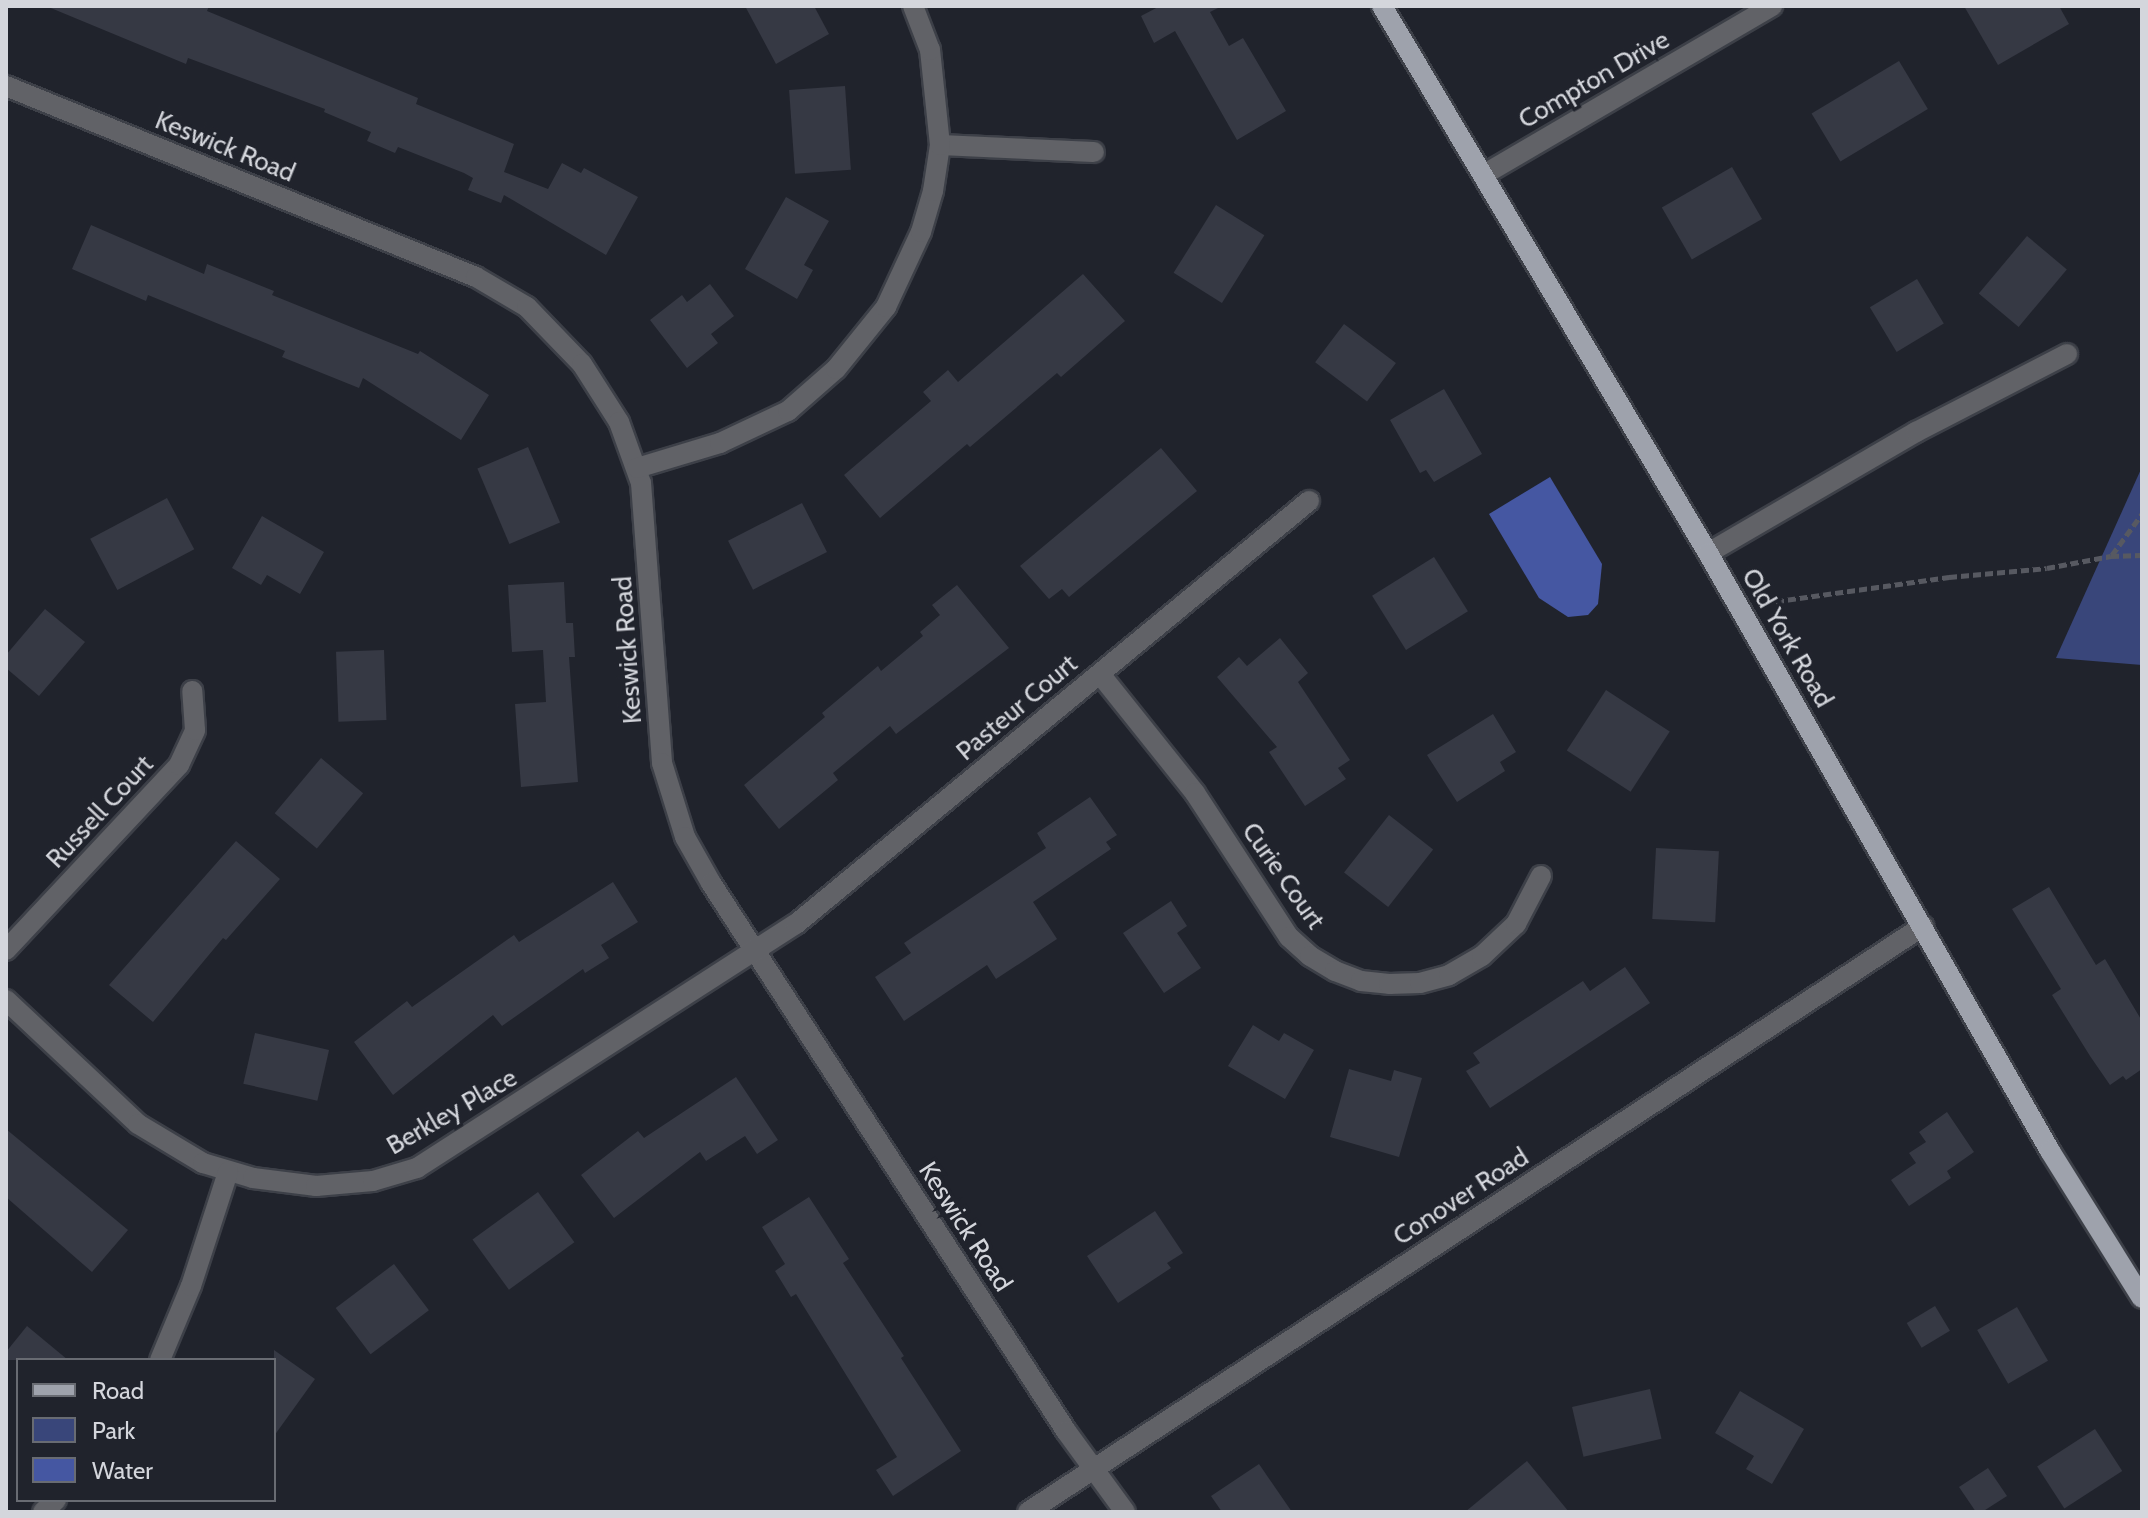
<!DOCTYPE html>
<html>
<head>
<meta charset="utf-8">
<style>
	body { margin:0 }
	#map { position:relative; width:2148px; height:1518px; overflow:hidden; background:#20232c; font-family:Cabin,sans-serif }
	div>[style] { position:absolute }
	.green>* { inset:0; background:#39467a }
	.water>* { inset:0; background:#4557a2 }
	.building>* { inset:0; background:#363944; transform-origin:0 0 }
	.path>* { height:5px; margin-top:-2.5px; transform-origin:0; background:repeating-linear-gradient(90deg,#575961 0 8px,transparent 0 12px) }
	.roads { filter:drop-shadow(2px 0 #3d4048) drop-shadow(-2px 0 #3d4048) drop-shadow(0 2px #3d4048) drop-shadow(0 -2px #3d4048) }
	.minor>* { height:20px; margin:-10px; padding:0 10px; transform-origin:10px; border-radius:10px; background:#616267 }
	.major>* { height:20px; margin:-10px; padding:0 10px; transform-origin:10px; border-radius:10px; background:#9ea2ac }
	span { translate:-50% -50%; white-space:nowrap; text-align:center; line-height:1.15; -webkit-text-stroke:7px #20232c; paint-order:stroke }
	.street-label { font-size:26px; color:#d4d6dc }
	.frame { position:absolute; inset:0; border:8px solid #d4d6dc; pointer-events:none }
	.legend { position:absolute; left:16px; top:1358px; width:260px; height:144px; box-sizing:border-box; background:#20232c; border:2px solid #686b72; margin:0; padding:10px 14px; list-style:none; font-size:24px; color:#d4d6dc }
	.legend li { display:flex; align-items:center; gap:16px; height:40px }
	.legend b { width:40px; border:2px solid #686b72 }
</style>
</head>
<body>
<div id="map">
	<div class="green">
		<div style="clip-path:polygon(2142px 467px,2142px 665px,2056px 658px)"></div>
	</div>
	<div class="water">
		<div style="clip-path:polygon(1550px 477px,1602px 564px,1598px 604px,1588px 615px,1568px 617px,1539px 598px,1489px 514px)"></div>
	</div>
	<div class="building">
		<div style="clip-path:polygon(46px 6px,209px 6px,207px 11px,418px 98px,416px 104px,514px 144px,504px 172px,548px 189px,562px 163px,581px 173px,584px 168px,638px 197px,606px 255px,504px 195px,501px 203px,468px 190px,473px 178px,464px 173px,398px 147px,395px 153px,367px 141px,371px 132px,324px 112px,325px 109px,188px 58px,186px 64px)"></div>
		<div style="clip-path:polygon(745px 6px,814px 6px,829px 34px,776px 64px)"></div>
		<div style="clip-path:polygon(1160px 6px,1222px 6px,1210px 12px,1229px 46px,1243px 38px,1286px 111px,1237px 140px,1175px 31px,1154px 43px,1141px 16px)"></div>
		<div style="clip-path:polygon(1964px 6px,2059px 6px,2069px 24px,1998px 65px)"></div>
		<div style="left:1899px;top:61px;width:56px;height:102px;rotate:59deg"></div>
		<div style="left:845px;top:86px;width:84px;height:56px;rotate:86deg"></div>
		<div style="left:1732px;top:167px;width:60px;height:81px;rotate:60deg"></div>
		<div style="clip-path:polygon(786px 197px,829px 221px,804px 265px,813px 270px,797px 299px,745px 269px)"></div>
		<div style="left:1216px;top:205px;width:57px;height:80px;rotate:32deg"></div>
		<div style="clip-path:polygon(91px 225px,204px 274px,207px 264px,274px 291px,272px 295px,418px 354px,420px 351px,489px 395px,461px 440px,363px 378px,359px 388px,282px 357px,285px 351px,148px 295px,146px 301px,72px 269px)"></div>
		<div style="left:2027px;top:236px;width:52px;height:75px;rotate:40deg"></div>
		<div style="clip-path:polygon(1083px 274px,1125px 321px,1061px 377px,1057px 373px,970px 447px,967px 444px,880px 518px,844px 475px,931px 401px,923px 392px,948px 370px,958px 382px)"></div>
		<div style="left:1917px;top:279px;width:52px;height:55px;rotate:59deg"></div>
		<div style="clip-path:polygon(710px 284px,734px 316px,711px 334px,718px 343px,687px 368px,650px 320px,682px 295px,687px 302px)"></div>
		<div style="left:1344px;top:324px;width:65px;height:48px;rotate:37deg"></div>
		<div style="clip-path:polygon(1444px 389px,1482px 454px,1434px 482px,1426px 470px,1420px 473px,1390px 420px)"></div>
		<div style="left:528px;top:447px;width:82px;height:55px;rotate:67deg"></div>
		<div style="clip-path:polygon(1161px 448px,1197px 491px,1069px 597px,1062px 589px,1049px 599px,1020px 566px)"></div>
		<div style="left:167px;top:498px;width:58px;height:87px;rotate:62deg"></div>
		<div style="left:802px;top:503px;width:55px;height:83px;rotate:63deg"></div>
		<div style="clip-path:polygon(262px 516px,324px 552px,300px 594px,267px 575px,261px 585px,232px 568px)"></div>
		<div style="left:1434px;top:557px;width:64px;height:73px;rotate:58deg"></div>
		<div style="clip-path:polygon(564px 582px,566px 623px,573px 623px,575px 657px,569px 657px,578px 782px,521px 787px,515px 704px,546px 702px,543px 650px,512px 652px,508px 585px)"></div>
		<div style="clip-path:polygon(957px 585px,1009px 648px,896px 734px,890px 726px,833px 773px,838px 780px,779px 829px,744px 785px,825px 717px,822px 713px,878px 666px,881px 671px,923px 636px,920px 632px,940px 615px,932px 605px)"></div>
		<div style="clip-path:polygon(45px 609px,85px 642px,39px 696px,6px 668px,6px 655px)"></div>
		<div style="clip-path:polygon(1280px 638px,1308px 673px,1298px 682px,1350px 760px,1338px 768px,1346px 779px,1305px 806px,1269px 752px,1277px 747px,1217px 677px,1239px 657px,1247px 666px)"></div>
		<div style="left:384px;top:650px;width:70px;height:48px;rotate:88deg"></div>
		<div style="left:1606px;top:690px;width:76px;height:72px;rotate:33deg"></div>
		<div style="clip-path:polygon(1493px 714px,1516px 752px,1500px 762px,1505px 771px,1457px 802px,1427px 755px)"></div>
		<div style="left:321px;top:758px;width:55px;height:72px;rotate:40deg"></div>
		<div style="clip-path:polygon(1090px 797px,1117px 835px,1106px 842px,1111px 849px,1033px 902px,1057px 939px,996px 979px,987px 965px,904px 1021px,875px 977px,911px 953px,904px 943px,1046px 848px,1037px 833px)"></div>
		<div style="left:1389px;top:815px;width:56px;height:73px;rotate:38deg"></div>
		<div style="clip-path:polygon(236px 841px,280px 879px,226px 940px,223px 938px,153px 1022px,109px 985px)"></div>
		<div style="left:1656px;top:848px;width:63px;height:71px;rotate:3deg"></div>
		<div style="clip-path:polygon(613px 882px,638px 922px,601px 945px,609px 958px,585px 973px,583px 969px,502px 1026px,493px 1015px,393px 1095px,354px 1042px,407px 1001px,412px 1007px,514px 935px,519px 942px)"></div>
		<div style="clip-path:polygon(2049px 887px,2096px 965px,2105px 959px,2142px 1021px,2142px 1069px,2126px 1080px,2123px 1076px,2110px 1085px,2090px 1056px,2052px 995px,2061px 989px,2012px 909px)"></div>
		<div style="clip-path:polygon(1171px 901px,1187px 926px,1177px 933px,1201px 968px,1164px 993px,1123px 933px)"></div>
		<div style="clip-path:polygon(1625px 967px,1650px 1003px,1490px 1108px,1466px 1071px,1480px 1063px,1473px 1053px,1583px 981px,1590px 991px)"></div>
		<div style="clip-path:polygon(1253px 1025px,1279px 1041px,1284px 1033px,1314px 1050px,1285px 1099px,1228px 1066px)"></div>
		<div style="left:255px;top:1033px;width:76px;height:52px;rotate:13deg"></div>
		<div style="clip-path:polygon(1349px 1069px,1391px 1081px,1394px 1070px,1422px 1078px,1399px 1157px,1330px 1137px)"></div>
		<div style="clip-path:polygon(736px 1077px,778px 1140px,757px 1154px,745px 1136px,706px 1161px,700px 1152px,614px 1218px,581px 1175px,638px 1131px,644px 1138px)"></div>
		<div style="clip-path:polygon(1947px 1112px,1974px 1152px,1947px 1171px,1951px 1178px,1909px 1206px,1891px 1180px,1916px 1163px,1909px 1153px,1926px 1142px,1919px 1132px)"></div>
		<div style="clip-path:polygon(6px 1129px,128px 1230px,92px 1272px,6px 1197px)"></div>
		<div style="left:538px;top:1192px;width:62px;height:81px;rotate:54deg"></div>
		<div style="clip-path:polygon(809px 1197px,849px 1259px,843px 1263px,904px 1356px,901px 1358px,961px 1451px,893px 1496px,876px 1470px,897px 1457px,796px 1294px,791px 1297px,775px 1271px,785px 1264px,762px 1227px)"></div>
		<div style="clip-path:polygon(1155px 1211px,1183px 1253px,1167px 1263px,1171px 1268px,1118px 1303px,1087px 1256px)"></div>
		<div style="left:394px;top:1264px;width:58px;height:73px;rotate:53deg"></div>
		<div style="left:1935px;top:1306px;width:29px;height:33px;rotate:59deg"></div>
		<div style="left:2017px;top:1307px;width:62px;height:46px;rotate:60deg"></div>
		<div style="clip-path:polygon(27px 1326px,68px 1360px,6px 1360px,6px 1352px)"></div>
		<div style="clip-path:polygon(274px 1350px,315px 1379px,274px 1436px)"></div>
		<div style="left:1650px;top:1389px;width:51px;height:80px;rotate:77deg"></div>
		<div style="clip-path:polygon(1740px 1391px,1804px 1429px,1772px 1484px,1746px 1469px,1754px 1456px,1715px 1433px)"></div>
		<div style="left:2095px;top:1429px;width:50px;height:69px;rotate:57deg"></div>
		<div style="clip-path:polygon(1527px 1461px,1569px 1512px,1465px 1512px)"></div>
		<div style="clip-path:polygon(1259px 1464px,1292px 1512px,1222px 1512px,1211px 1496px)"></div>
		<div style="clip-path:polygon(1988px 1468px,2007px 1496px,1982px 1512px,1976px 1512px,1959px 1487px)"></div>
	</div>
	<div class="path">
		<div style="left:2112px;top:555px;width:51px;rotate:-53.8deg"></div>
		<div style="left:1764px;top:603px;width:187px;rotate:-8deg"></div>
		<div style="left:1949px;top:577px;width:98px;rotate:-5.2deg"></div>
		<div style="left:2047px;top:568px;width:65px;rotate:-10.6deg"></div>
		<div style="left:2111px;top:556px;width:31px;rotate:-2deg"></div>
	</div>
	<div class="roads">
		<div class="minor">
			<div style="left:6px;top:86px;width:507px;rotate:22.12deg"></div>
			<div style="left:476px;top:277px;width:59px;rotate:30.5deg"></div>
			<div style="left:527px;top:307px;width:79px;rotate:46deg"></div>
			<div style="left:582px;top:364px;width:69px;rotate:57.5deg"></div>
			<div style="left:619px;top:422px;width:65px;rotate:70.2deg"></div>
			<div style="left:641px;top:483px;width:281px;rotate:85.7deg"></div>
			<div style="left:662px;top:763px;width:77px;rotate:72.7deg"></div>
			<div style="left:685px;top:837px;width:53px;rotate:60.5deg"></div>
			<div style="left:711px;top:883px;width:653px;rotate:57.06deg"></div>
			<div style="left:1066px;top:1431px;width:100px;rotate:53.9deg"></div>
			<div style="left:940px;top:145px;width:154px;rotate:2.6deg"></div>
			<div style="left:1483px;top:175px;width:335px;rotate:-30.3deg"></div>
			<div style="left:637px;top:468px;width:87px;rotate:-16.8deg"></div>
			<div style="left:720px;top:443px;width:75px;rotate:-25.2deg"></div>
			<div style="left:788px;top:411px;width:64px;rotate:-41.2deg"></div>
			<div style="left:836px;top:369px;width:80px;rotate:-51.1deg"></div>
			<div style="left:886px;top:307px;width:83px;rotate:-65deg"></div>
			<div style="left:921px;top:232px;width:43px;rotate:-73.7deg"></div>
			<div style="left:933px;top:191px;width:47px;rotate:-81.3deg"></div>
			<div style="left:940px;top:145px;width:96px;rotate:-96deg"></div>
			<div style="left:930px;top:50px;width:47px;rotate:-111.1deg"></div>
			<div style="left:1708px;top:553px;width:241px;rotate:-30.2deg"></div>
			<div style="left:1916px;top:432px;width:170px;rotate:-27.3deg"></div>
			<div style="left:1100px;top:674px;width:152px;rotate:51.4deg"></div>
			<div style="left:1195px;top:793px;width:172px;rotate:56.9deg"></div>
			<div style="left:1289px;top:937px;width:28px;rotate:42deg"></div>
			<div style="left:1310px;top:956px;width:29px;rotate:31deg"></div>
			<div style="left:1335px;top:971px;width:28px;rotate:21deg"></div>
			<div style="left:1361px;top:981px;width:28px;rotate:6deg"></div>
			<div style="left:1389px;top:984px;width:31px;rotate:-2deg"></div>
			<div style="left:1420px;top:983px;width:30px;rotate:-15deg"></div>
			<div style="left:1449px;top:975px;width:38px;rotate:-30deg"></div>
			<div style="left:1482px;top:956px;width:47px;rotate:-43.3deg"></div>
			<div style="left:1516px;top:924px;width:54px;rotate:-62.5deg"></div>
			<div style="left:6px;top:950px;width:253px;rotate:-46.9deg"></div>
			<div style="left:179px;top:765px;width:38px;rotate:-65deg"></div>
			<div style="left:195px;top:730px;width:39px;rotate:-94deg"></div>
			<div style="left:6px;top:1000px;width:181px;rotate:43.2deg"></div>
			<div style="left:138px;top:1124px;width:76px;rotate:31deg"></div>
			<div style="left:203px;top:1163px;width:52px;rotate:16.7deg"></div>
			<div style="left:253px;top:1178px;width:64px;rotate:7.2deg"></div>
			<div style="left:316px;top:1186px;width:57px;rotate:-5deg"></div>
			<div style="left:373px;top:1181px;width:46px;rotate:-16.5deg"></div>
			<div style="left:417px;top:1168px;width:451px;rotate:-32.8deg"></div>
			<div style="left:796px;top:924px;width:665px;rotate:-39.51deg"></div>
			<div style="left:160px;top:1360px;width:80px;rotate:-67.3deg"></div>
			<div style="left:191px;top:1286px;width:120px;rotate:-72deg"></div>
			<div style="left:43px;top:1512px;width:18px;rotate:-43deg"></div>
			<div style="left:1028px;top:1512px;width:1070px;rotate:-33.21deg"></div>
		</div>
		<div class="major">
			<div style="left:1382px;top:6px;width:637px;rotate:59.21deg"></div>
			<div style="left:1708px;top:553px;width:689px;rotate:60.23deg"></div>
			<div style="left:2050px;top:1151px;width:173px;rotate:58deg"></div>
		</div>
	</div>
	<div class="street-label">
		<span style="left:1594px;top:80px;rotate:-30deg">Compton Drive</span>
		<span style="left:225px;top:147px;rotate:22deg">Keswick Road</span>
		<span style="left:1787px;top:638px;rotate:60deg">Old York Road</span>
		<span style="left:628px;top:650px;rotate:-94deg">Keswick Road</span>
		<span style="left:1017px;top:708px;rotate:-40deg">Pasteur Court</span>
		<span style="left:100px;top:812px;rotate:-47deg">Russell Court</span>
		<span style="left:1283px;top:876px;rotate:55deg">Curie Court</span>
		<span style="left:452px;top:1112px;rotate:-30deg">Berkley Place</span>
		<span style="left:1461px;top:1197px;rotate:-33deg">Conover Road</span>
		<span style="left:965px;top:1227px;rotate:57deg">Keswick Road</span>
	</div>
	<div class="frame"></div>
	<ul class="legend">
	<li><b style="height:10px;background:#9ea2ac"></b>Road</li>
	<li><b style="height:22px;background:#39467a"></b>Park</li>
	<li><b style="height:22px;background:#4557a2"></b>Water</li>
	</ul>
</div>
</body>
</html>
